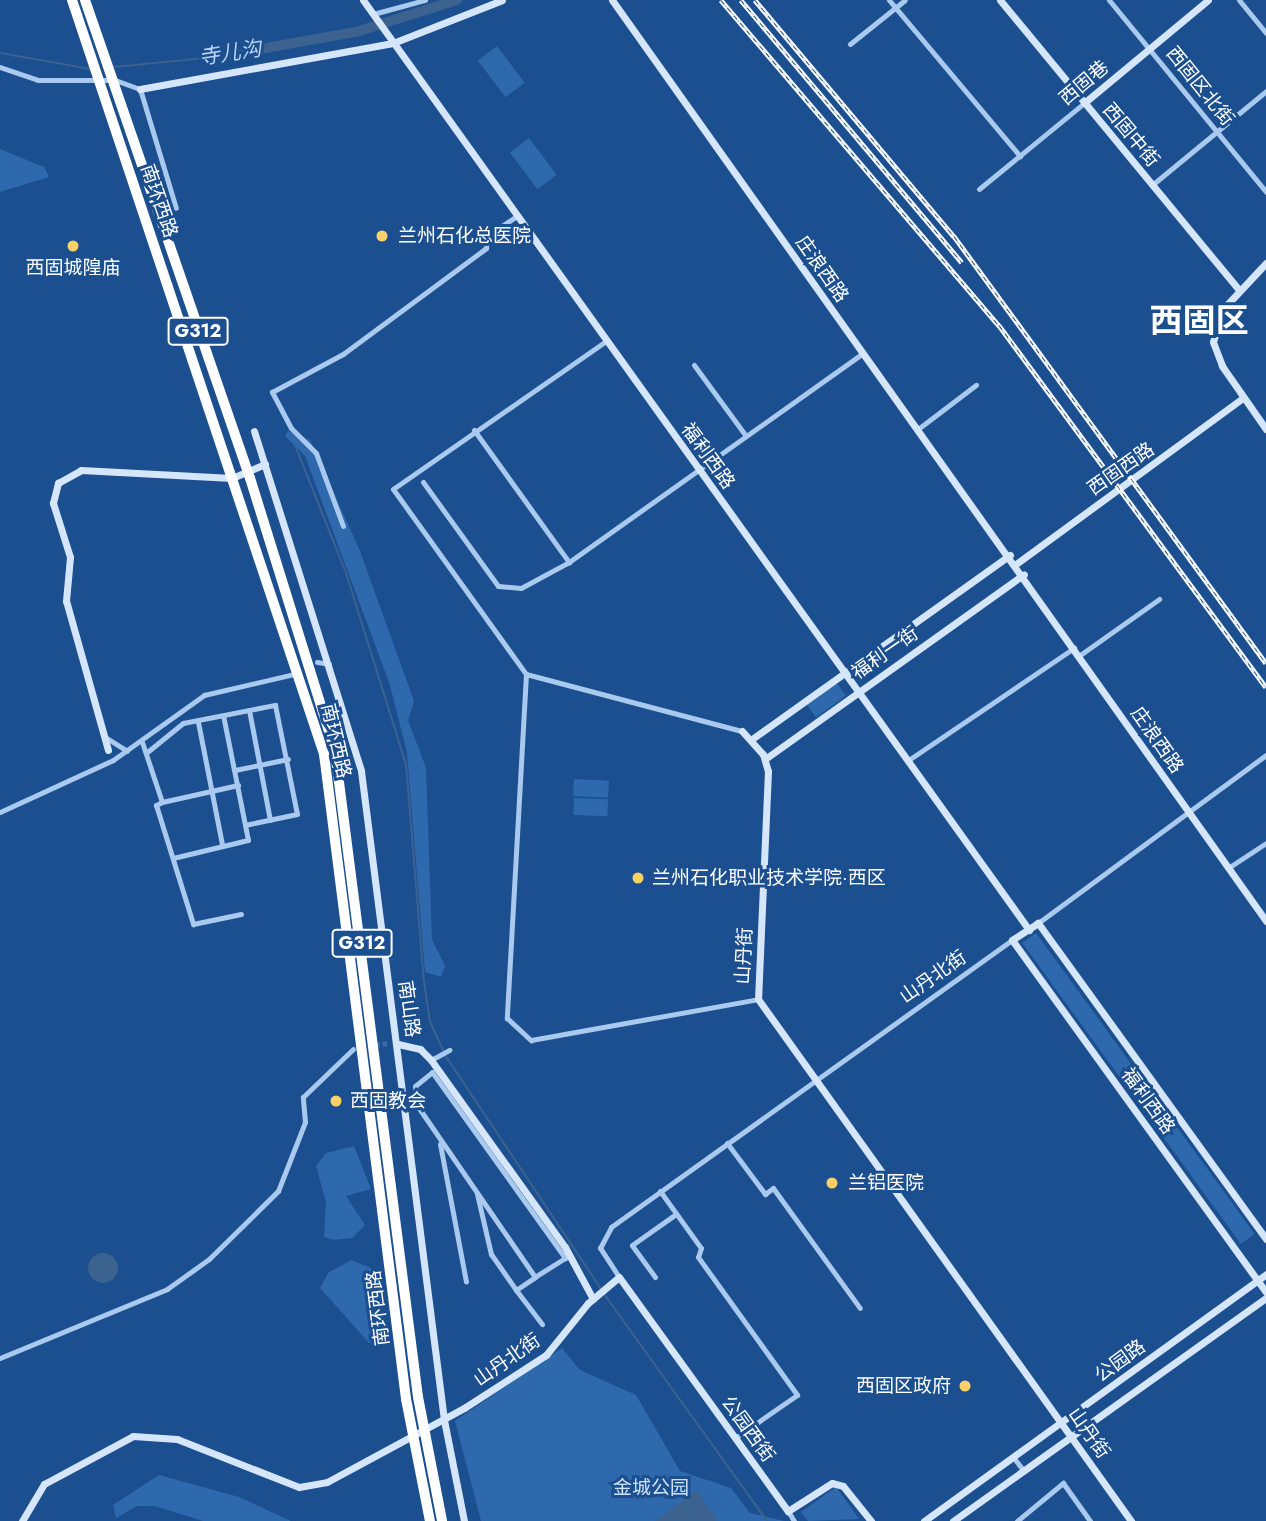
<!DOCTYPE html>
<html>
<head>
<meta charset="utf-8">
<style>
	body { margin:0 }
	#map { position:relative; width:1266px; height:1521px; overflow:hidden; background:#1b4f8f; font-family:Jost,"Noto Sans SC",sans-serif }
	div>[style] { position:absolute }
	.green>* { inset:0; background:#2e69ad; transform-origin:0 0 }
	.water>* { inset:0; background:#3c6290 }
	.round { border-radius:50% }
	.stream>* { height:2px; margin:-1px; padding:0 1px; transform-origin:1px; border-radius:1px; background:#3c6290 }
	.river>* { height:10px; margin:-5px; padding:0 5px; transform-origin:5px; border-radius:5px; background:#3c6290 }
	.street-tunnel>* { height:5px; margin-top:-2.5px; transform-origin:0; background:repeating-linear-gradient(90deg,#3d69a0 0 5px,transparent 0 7.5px) }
	.street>* { height:5px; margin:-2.5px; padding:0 2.5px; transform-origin:2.5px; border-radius:2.5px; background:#a9c9ee }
	.secondary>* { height:7px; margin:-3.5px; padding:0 3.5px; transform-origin:3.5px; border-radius:3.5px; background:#d6e6fa }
	.highway>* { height:10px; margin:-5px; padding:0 5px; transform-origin:5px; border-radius:5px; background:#fff }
	.rail>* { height:4.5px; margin-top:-2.25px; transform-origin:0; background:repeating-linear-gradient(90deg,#1b4f8f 0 5px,#fff 0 10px); box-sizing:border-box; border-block:2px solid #fff }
	.dots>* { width:19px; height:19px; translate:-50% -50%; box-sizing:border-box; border:4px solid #1b4f8f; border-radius:50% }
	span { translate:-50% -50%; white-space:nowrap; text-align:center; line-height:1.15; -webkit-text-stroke:6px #1b4f8f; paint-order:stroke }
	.shield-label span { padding:2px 5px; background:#1b4f8f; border:2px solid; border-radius:5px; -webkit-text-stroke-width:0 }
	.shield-label { font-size:18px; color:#fff; font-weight:700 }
	.street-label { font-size:19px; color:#fff }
	.poi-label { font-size:19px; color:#fff }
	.left { translate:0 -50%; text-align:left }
	.right { translate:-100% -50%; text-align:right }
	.park-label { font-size:19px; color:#cfe3fa }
	.water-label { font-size:21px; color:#b5d3f5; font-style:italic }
	.town-label { font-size:33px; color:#fff; font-weight:700 }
</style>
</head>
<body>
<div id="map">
	<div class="green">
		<div style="left:497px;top:46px;width:46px;height:24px;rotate:53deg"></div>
		<div style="left:529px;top:138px;width:46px;height:24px;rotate:53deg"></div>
		<div style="clip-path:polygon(0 149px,44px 167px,49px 177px,0 192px)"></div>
		<div style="clip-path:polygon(288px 431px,310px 440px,360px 551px,414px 701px,408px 720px,426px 768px,432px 939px,445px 966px,441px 977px,425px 972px,407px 753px,390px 685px,305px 456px,285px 436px)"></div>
		<div style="left:836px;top:682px;width:17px;height:37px;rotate:54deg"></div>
		<div style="left:574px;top:779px;width:35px;height:17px;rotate:3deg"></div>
		<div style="left:574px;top:798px;width:34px;height:17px;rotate:2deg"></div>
		<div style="left:1036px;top:933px;width:372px;height:17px;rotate:54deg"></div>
		<div style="clip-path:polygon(354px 1146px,371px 1189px,346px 1196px,365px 1225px,352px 1238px,333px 1240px,324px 1237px,326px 1202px,316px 1166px,326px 1153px)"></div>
		<div style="clip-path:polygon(351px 1260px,371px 1268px,381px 1282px,385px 1344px,369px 1343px,320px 1288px,328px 1273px)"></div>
		<div style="clip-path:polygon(562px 1348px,580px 1370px,636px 1395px,680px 1471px,731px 1488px,750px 1513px,784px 1521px,481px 1521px,455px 1421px)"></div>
		<div style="clip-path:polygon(159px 1475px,239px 1497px,291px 1521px,203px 1521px,155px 1506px,137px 1506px,116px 1518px,113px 1505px)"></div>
		<div style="clip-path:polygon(836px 1487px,859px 1519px,808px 1521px,801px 1512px)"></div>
	</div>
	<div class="water">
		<div class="round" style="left:88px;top:1253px;width:30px;height:30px"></div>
		<div style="clip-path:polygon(697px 1490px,717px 1521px,655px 1521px)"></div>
	</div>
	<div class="stream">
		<div style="left:0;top:53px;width:92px;rotate:10deg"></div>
		<div style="left:114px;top:67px;width:101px;rotate:-5.7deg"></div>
		<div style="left:295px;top:445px;width:138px;rotate:68.3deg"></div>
		<div style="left:346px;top:573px;width:200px;rotate:72.6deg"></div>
		<div style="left:406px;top:764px;width:218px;rotate:85.3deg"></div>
		<div style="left:424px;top:981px;width:41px;rotate:81.7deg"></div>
		<div style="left:430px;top:1022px;width:31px;rotate:65deg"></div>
		<div style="left:445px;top:1055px;width:281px;rotate:56.3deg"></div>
		<div style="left:604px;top:1294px;width:279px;rotate:54.3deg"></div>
	</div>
	<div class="river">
		<div style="left:215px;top:57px;width:143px;rotate:-10.1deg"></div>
		<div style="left:356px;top:32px;width:106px;rotate:-17.6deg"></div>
	</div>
	<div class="street-tunnel">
		<div style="left:353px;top:1049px;width:35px;rotate:-10deg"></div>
	</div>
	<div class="street">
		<div style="left:889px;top:0;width:204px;rotate:50deg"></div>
		<div style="left:1109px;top:0;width:248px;rotate:50.7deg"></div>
		<div style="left:1239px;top:0;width:43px;rotate:50.7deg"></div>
		<div style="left:373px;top:14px;width:54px;rotate:-15.1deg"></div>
		<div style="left:850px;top:44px;width:70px;rotate:-38.7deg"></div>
		<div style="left:0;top:67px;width:40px;rotate:18.9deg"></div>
		<div style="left:38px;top:80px;width:77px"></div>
		<div style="left:115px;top:80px;width:27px;rotate:20deg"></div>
		<div style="left:140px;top:89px;width:124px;rotate:73.2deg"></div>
		<div style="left:1152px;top:185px;width:148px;rotate:-39.5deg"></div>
		<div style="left:979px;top:189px;width:136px;rotate:-39.3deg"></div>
		<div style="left:606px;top:341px;width:259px;rotate:145.2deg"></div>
		<div style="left:393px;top:489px;width:228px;rotate:54.3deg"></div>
		<div style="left:526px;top:674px;width:223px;rotate:14.8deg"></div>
		<div style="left:694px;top:365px;width:88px;rotate:53.8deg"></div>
		<div style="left:918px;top:429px;width:73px;rotate:-37.2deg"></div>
		<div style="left:474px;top:430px;width:163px;rotate:54.3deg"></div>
		<div style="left:423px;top:482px;width:128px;rotate:54.2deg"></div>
		<div style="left:498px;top:586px;width:23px;rotate:5deg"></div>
		<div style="left:521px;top:588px;width:55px;rotate:-28.4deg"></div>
		<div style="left:569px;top:562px;width:361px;rotate:-35.4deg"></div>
		<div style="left:343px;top:526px;width:78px;rotate:-110.3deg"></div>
		<div style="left:316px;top:453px;width:35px;rotate:-135deg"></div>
		<div style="left:291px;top:428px;width:41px;rotate:-117.8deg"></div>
		<div style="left:272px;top:392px;width:81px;rotate:-28.2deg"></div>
		<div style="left:343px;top:354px;width:178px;rotate:-36.5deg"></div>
		<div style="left:486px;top:248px;width:12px;rotate:-85deg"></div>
		<div style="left:487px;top:236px;width:36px;rotate:-34deg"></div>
		<div style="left:1080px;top:655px;width:97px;rotate:-35.3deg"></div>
		<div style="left:317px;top:662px;width:12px;rotate:9deg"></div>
		<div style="left:526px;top:674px;width:345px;rotate:93.2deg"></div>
		<div style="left:507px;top:1018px;width:33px;rotate:43deg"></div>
		<div style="left:531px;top:1040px;width:231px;rotate:-10.2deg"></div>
		<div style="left:249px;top:710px;width:112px;rotate:79.2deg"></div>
		<div style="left:198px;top:722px;width:124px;rotate:78.9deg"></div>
		<div style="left:105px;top:737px;width:26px;rotate:32deg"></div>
		<div style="left:142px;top:742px;width:63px;rotate:71.6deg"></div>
		<div style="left:162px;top:802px;width:78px;rotate:-12.6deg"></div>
		<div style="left:146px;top:753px;width:48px;rotate:-39deg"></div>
		<div style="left:183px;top:723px;width:94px;rotate:-11.1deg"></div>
		<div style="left:275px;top:705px;width:111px;rotate:78.6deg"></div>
		<div style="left:297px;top:814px;width:53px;rotate:168.1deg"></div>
		<div style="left:907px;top:761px;width:202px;rotate:-34.1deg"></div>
		<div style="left:235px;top:770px;width:54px;rotate:-11.7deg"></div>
		<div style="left:162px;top:802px;width:7px;rotate:153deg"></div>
		<div style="left:156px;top:805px;width:125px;rotate:72.7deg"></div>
		<div style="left:193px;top:924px;width:49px;rotate:-11.8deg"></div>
		<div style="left:0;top:812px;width:124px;rotate:-24.7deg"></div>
		<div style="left:113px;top:760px;width:112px;rotate:-35.5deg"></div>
		<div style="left:204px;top:695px;width:92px;rotate:-13.1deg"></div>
		<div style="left:173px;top:858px;width:77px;rotate:-13.5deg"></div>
		<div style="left:248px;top:840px;width:127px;rotate:-101.3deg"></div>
		<div style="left:1228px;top:868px;width:45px;rotate:-33.3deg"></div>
		<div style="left:1038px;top:923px;width:283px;rotate:-36.4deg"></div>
		<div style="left:431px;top:1060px;width:21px;rotate:-29deg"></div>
		<div style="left:727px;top:1143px;width:64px;rotate:53.3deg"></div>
		<div style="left:765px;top:1194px;width:10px;rotate:-37deg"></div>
		<div style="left:773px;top:1188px;width:148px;rotate:54.1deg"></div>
		<div style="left:440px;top:1144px;width:140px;rotate:79.3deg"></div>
		<div style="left:660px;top:1191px;width:70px;rotate:54.3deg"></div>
		<div style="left:701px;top:1248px;width:9px;rotate:108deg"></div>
		<div style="left:698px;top:1257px;width:170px;rotate:54.3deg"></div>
		<div style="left:797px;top:1395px;width:75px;rotate:145.3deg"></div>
		<div style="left:477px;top:1194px;width:62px;rotate:76.9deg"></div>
		<div style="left:491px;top:1254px;width:44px;rotate:55.2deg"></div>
		<div style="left:516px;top:1290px;width:23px;rotate:-34deg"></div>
		<div style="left:565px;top:1258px;width:36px;rotate:148deg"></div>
		<div style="left:535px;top:1277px;width:206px;rotate:-124.5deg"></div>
		<div style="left:418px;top:1107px;width:21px;rotate:-98deg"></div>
		<div style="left:415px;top:1086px;width:22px;rotate:-39deg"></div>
		<div style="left:432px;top:1072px;width:229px;rotate:54.4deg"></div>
		<div style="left:565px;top:1258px;width:5px;rotate:-37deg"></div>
		<div style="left:619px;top:1277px;width:35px;rotate:-123deg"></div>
		<div style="left:600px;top:1248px;width:24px;rotate:-62deg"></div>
		<div style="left:611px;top:1227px;width:493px;rotate:-35.6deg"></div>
		<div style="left:655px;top:1277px;width:39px;rotate:-126deg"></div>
		<div style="left:632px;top:1245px;width:54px;rotate:-35.2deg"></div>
		<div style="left:516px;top:1290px;width:43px;rotate:52.6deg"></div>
		<div style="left:0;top:1358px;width:181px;rotate:-22.4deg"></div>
		<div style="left:167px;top:1289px;width:52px;rotate:-35.5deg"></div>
		<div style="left:209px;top:1259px;width:97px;rotate:-44.6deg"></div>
		<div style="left:278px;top:1191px;width:74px;rotate:-68.6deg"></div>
		<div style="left:305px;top:1122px;width:25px;rotate:-95deg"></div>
		<div style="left:303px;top:1097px;width:69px;rotate:-43.8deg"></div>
		<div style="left:1013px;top:1457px;width:16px;rotate:52deg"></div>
		<div style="left:788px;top:1511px;width:12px;rotate:59deg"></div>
		<div style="left:1017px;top:1521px;width:60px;rotate:-39.6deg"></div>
		<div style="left:1063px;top:1483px;width:47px;rotate:54.6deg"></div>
	</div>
	<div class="secondary">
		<div style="left:363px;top:0;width:1144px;rotate:54.39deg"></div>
		<div style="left:612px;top:0;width:1130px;rotate:54.62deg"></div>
		<div style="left:1000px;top:0;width:374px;rotate:50.5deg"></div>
		<div style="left:140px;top:89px;width:257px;rotate:-10.3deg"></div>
		<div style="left:393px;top:43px;width:117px;rotate:-21.5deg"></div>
		<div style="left:1084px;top:103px;width:161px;rotate:-39.7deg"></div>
		<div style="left:1266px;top:263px;width:63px;rotate:133.1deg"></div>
		<div style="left:1223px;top:309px;width:34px;rotate:107deg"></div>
		<div style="left:1213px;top:342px;width:26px;rotate:69deg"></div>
		<div style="left:1222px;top:366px;width:77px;rotate:55.1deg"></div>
		<div style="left:254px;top:431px;width:356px;rotate:72.5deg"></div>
		<div style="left:361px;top:771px;width:654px;rotate:82.71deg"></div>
		<div style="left:444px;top:1420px;width:103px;rotate:78.8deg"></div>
		<div style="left:1016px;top:564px;width:281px;rotate:-36.2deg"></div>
		<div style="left:742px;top:731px;width:31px;rotate:48deg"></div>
		<div style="left:763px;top:754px;width:18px;rotate:74deg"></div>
		<div style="left:768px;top:771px;width:228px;rotate:92.5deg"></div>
		<div style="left:758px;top:999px;width:642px;rotate:54.45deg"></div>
		<div style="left:752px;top:739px;width:317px;rotate:-35.5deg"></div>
		<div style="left:108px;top:750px;width:155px;rotate:-105.7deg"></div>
		<div style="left:66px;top:601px;width:44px;rotate:-84.8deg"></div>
		<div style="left:70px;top:557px;width:57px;rotate:-107.5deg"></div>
		<div style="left:53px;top:503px;width:21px;rotate:-76deg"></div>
		<div style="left:58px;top:483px;width:26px;rotate:-29deg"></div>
		<div style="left:81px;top:470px;width:151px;rotate:3deg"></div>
		<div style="left:232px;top:478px;width:36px;rotate:-23deg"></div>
		<div style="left:765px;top:759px;width:318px;rotate:-35.5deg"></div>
		<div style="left:398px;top:1044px;width:23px;rotate:13deg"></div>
		<div style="left:420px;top:1049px;width:16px;rotate:45deg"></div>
		<div style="left:431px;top:1060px;width:230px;rotate:54.4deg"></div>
		<div style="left:565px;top:1247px;width:59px;rotate:61.7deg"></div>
		<div style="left:1266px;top:1239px;width:390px;rotate:-125.8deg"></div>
		<div style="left:1038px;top:923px;width:31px;rotate:147deg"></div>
		<div style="left:1012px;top:940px;width:434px;rotate:54.2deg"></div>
		<div style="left:22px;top:1521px;width:43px;rotate:-59.3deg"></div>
		<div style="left:44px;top:1484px;width:101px;rotate:-28.3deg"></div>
		<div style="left:133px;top:1436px;width:44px;rotate:3.9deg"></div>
		<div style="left:177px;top:1439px;width:131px;rotate:21.5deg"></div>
		<div style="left:299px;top:1487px;width:28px;rotate:-10deg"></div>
		<div style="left:327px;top:1482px;width:156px;rotate:-28.4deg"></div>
		<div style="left:464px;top:1408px;width:98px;rotate:-32.9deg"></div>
		<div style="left:546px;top:1355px;width:67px;rotate:-51.1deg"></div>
		<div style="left:588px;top:1303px;width:40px;rotate:-40deg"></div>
		<div style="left:619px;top:1277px;width:289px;rotate:54.2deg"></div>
		<div style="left:788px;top:1511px;width:52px;rotate:-32.5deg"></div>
		<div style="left:832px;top:1483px;width:11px;rotate:15deg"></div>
		<div style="left:843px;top:1486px;width:45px;rotate:51.3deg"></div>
		<div style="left:924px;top:1521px;width:422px;rotate:-35.8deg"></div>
		<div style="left:953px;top:1521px;width:384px;rotate:-35.5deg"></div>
	</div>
	<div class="highway">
		<div style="left:72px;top:0;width:795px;rotate:71.52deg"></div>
		<div style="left:324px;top:754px;width:650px;rotate:82.75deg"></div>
		<div style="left:406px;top:1399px;width:124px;rotate:78.9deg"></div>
		<div style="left:85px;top:0;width:506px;rotate:70.96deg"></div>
		<div style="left:250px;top:478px;width:286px;rotate:72.7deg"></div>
		<div style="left:335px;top:751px;width:651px;rotate:82.68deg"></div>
		<div style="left:418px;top:1397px;width:126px;rotate:79deg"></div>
	</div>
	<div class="rail">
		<div style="left:721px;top:0;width:428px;rotate:49.5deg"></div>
		<div style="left:999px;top:325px;width:450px;rotate:53.6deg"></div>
		<div style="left:741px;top:0;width:343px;rotate:49.9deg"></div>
		<div style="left:755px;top:0;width:309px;rotate:49.9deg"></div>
		<div style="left:954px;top:236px;width:529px;rotate:53.85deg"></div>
	</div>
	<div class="dots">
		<div style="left:382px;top:236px;background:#ffd166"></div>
		<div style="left:73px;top:246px;background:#ffd166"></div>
		<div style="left:638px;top:878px;background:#ffd166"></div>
		<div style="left:336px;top:1101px;background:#ffd166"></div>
		<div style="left:832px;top:1183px;background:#ffd166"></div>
		<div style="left:965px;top:1386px;background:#ffd166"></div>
	</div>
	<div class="shield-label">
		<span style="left:198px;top:331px">G312</span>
		<span style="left:362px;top:943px">G312</span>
	</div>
	<div class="street-label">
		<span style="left:1084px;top:83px;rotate:-40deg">西固巷</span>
		<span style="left:1200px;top:86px;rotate:51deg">西固区北街</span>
		<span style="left:1131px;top:135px;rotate:50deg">西固中街</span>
		<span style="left:159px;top:201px;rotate:71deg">南环西路</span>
		<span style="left:822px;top:269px;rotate:55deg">庄浪西路</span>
		<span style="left:708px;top:456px;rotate:54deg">福利西路</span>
		<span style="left:1121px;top:469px;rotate:-35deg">西固西路</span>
		<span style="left:885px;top:653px;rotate:-35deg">福利一街</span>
		<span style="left:1157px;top:740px;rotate:55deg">庄浪西路</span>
		<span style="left:336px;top:741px;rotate:77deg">南环西路</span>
		<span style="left:744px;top:956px;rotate:-87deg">山丹街</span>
		<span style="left:933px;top:977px;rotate:-35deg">山丹北街</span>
		<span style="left:409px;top:1009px;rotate:82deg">南山路</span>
		<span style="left:1148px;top:1101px;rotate:54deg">福利西路</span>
		<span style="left:378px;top:1308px;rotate:-97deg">南环西路</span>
		<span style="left:507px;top:1360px;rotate:-35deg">山丹北街</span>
		<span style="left:1120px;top:1361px;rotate:-36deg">公园路</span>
		<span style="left:748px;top:1429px;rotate:54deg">公园西街</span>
		<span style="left:1089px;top:1433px;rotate:55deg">山丹街</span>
	</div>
	<div class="poi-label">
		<span class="left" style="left:398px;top:236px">兰州石化总医院</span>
		<span style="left:73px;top:268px">西固城隍庙</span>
		<span class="left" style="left:652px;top:878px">兰州石化职业技术学院·西区</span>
		<span class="left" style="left:350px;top:1101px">西固教会</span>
		<span class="left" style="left:848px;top:1183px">兰铝医院</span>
		<span class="right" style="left:951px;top:1386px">西固区政府</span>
	</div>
	<div class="park-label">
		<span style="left:651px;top:1488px">金城公园</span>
	</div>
	<div class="water-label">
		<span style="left:230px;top:53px;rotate:-9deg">寺儿沟</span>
	</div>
	<div class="town-label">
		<span style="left:1199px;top:321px">西固区</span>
	</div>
</div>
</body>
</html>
